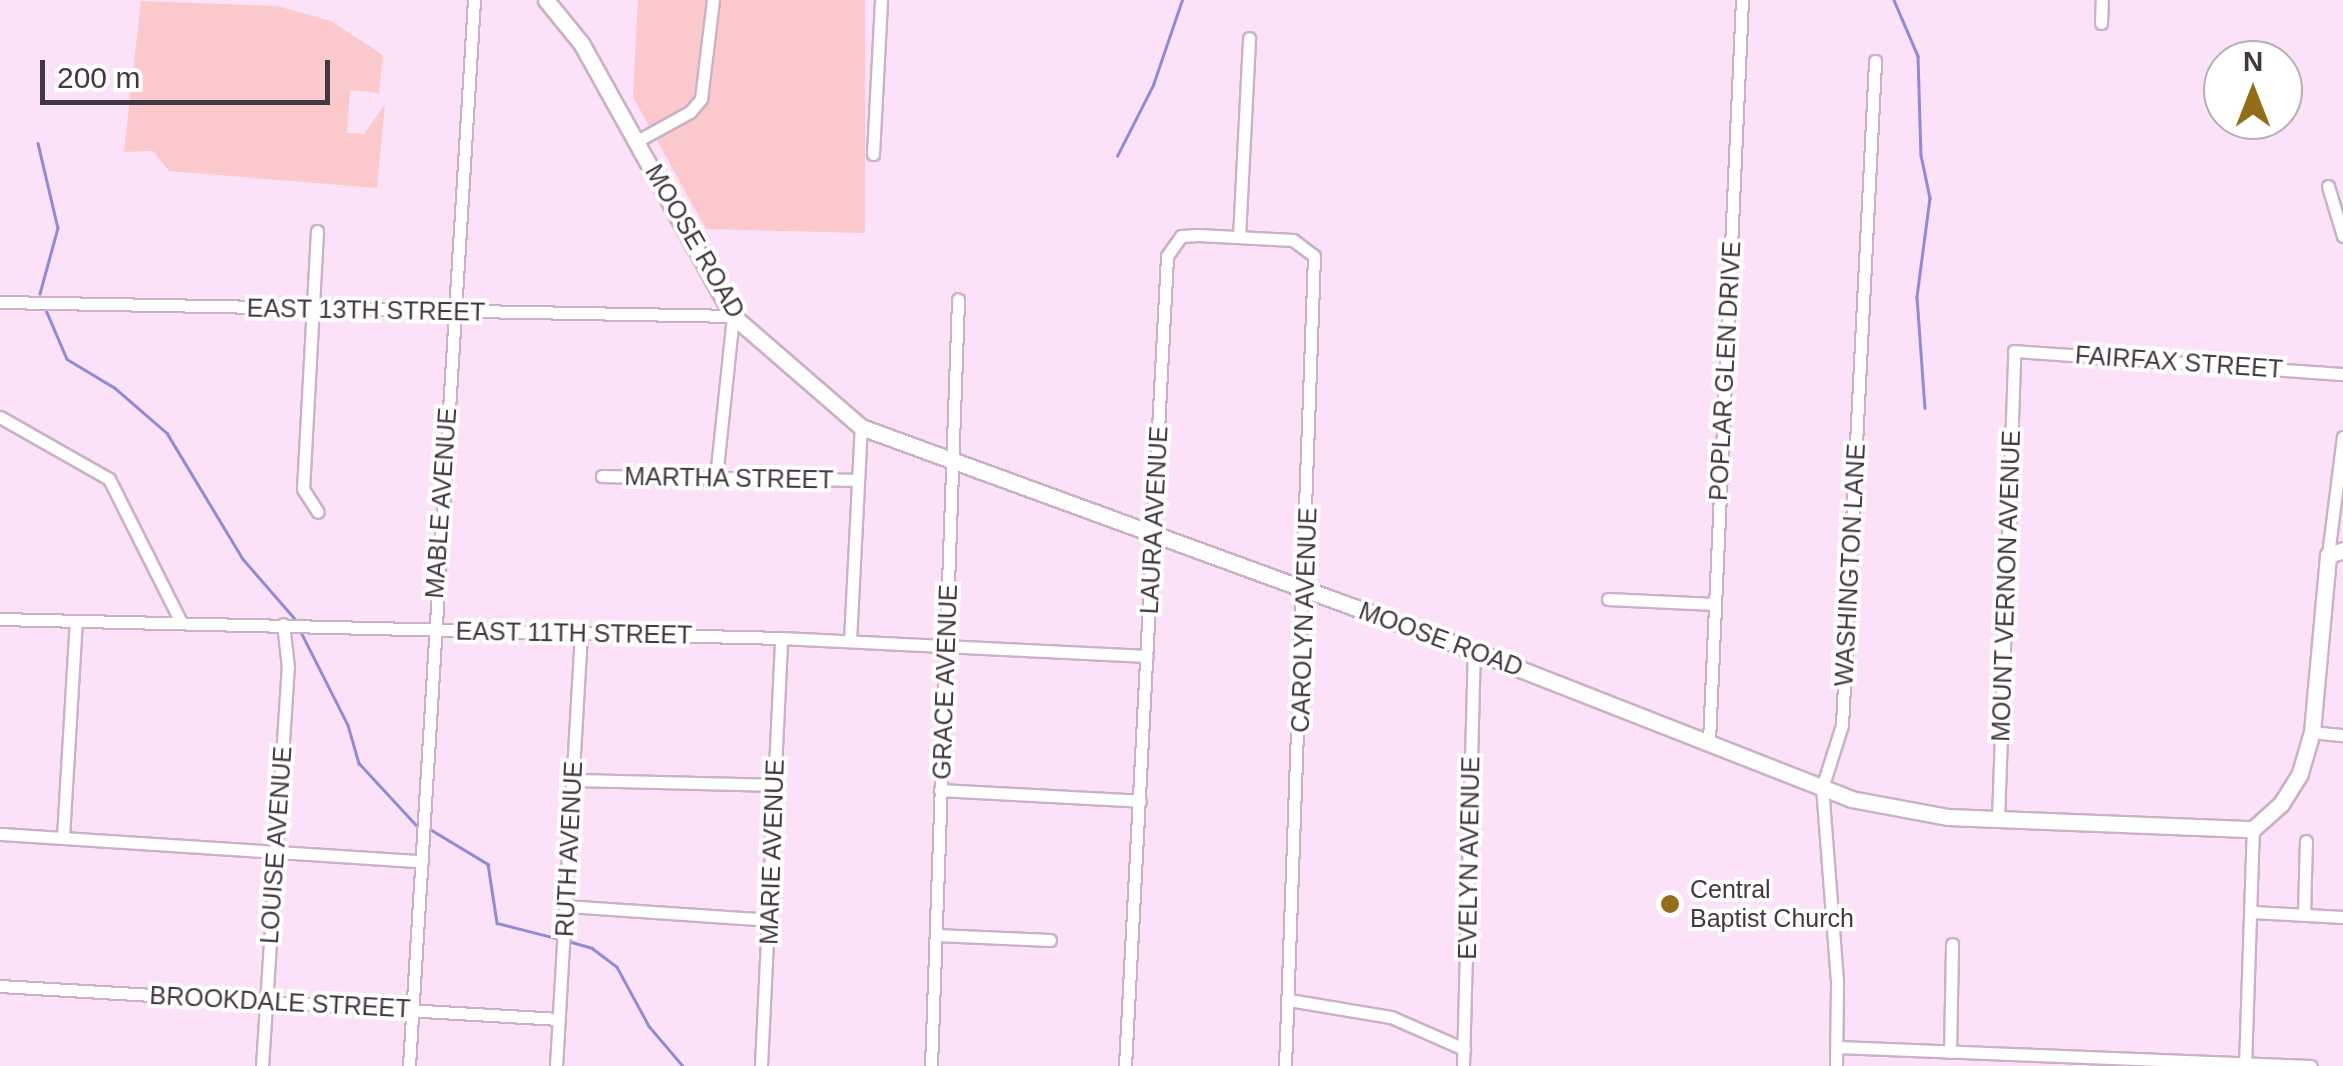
<!DOCTYPE html>
<html>
<head>
<meta charset="utf-8">
<style>
	body { margin:0 }
	#map { position:relative; width:2343px; height:1066px; overflow:hidden; background:#fce2f9; font-family:Arial,sans-serif }
	div>[style] { position:absolute }
	.green>* { inset:0; background:#fbc9cb }
	.stream>* { height:2.5px; margin:-1.25px; padding:0 1.25px; transform-origin:1.25px; border-radius:1.25px; background:#8f8bd7 }
	.roads { filter:drop-shadow(2px 0 #cab1c6) drop-shadow(-2px 0 #cab1c6) drop-shadow(0 2px #cab1c6) drop-shadow(0 -2px #cab1c6) }
	.street>* { height:11px; margin:-5.5px; padding:0 5.5px; transform-origin:5.5px; border-radius:5.5px; background:#fff }
	.secondary>* { height:15px; margin:-7.5px; padding:0 7.5px; transform-origin:7.5px; border-radius:7.5px; background:#fff }
	.dots>* { width:28px; height:28px; translate:-50% -50%; box-sizing:border-box; border:5px solid #fff; border-radius:50% }
	span { translate:-50% -50%; white-space:nowrap; text-align:center; line-height:1.15; -webkit-text-stroke:8px #fff; paint-order:stroke }
	.street-label { font-size:25px; color:#433841 }
	.poi-label { font-size:25px; color:#433841 }
	.left { translate:0 -50%; text-align:left }
	.north { position:absolute; left:2203px; top:40px; width:100px; height:100px; box-sizing:border-box; background:#fff; border:2px solid #b4afb3; border-radius:50%; rotate:0deg; font-size:28px; font-weight:700; line-height:40px; text-align:center; color:#433841 }
	.north::after { content:''; display:block; margin:auto; width:35px; height:45px; background:#946e17; clip-path:polygon(50% 0,100% 100%,50% 72%,0 100%) }
	.scale { position:absolute; left:40px; top:60px; width:290px; height:45px; box-sizing:border-box; border:5px solid #433841; border-top:0; padding-left:12px; font-size:30px; line-height:35px; white-space:nowrap; color:#433841; -webkit-text-stroke:8px #fff; paint-order:stroke }
</style>
</head>
<body>
<div id="map">
	<div class="green">
		<div style="clip-path:polygon(638px 0,865px 0,865px 233px,706px 229px,633px 97px)"></div>
		<div style="clip-path:polygon(141px 1px,277px 6px,331px 21px,383px 55px,379px 93px,350px 90px,347px 133px,364px 134px,385px 104px,377px 188px,169px 171px,153px 151px,124px 152px)"></div>
	</div>
	<div class="stream">
		<div style="left:1894px;top:0;width:61px;rotate:66.8deg"></div>
		<div style="left:1918px;top:56px;width:99px;rotate:88.3deg"></div>
		<div style="left:1921px;top:155px;width:44px;rotate:78.2deg"></div>
		<div style="left:1930px;top:198px;width:100px;rotate:97.5deg"></div>
		<div style="left:1917px;top:297px;width:111px;rotate:85.9deg"></div>
		<div style="left:38px;top:143px;width:87px;rotate:76.8deg"></div>
		<div style="left:58px;top:228px;width:68px;rotate:105.3deg"></div>
		<div style="left:1117px;top:156px;width:80px;rotate:-63.1deg"></div>
		<div style="left:1153px;top:85px;width:90px;rotate:-71.2deg"></div>
		<div style="left:46px;top:310px;width:53px;rotate:66.8deg"></div>
		<div style="left:67px;top:359px;width:56px;rotate:31.1deg"></div>
		<div style="left:115px;top:388px;width:69px;rotate:40.9deg"></div>
		<div style="left:167px;top:433px;width:147px;rotate:58.9deg"></div>
		<div style="left:243px;top:559px;width:81px;rotate:49deg"></div>
		<div style="left:301px;top:632px;width:104px;rotate:63.2deg"></div>
		<div style="left:348px;top:725px;width:40px;rotate:74deg"></div>
		<div style="left:359px;top:763px;width:87px;rotate:47.3deg"></div>
		<div style="left:430px;top:829px;width:68px;rotate:31.1deg"></div>
		<div style="left:488px;top:864px;width:60px;rotate:81.3deg"></div>
		<div style="left:497px;top:923px;width:65px;rotate:14.3deg"></div>
		<div style="left:568px;top:941px;width:25px;rotate:16deg"></div>
		<div style="left:592px;top:948px;width:31px;rotate:37deg"></div>
		<div style="left:617px;top:967px;width:67px;rotate:61.5deg"></div>
		<div style="left:649px;top:1026px;width:52px;rotate:49.6deg"></div>
	</div>
	<div class="roads">
		<div class="street">
			<div style="left:2101px;top:23px;width:23px;rotate:-88deg"></div>
			<div style="left:637px;top:141px;width:60px;rotate:-28.7deg"></div>
			<div style="left:690px;top:112px;width:17px;rotate:-50deg"></div>
			<div style="left:701px;top:99px;width:100px;rotate:-83.1deg"></div>
			<div style="left:873px;top:154px;width:154px;rotate:-87deg"></div>
			<div style="left:2328px;top:186px;width:52px;rotate:73.3deg"></div>
			<div style="left:317px;top:231px;width:258px;rotate:93.1deg"></div>
			<div style="left:303px;top:489px;width:27px;rotate:57deg"></div>
			<div style="left:1239px;top:237px;width:199px;rotate:-87.1deg"></div>
			<div style="left:0;top:302px;width:733px;rotate:1.09deg"></div>
			<div style="left:733px;top:316px;width:162px;rotate:96deg"></div>
			<div style="left:0;top:417px;width:125px;rotate:29.6deg"></div>
			<div style="left:109px;top:479px;width:160px;rotate:63.3deg"></div>
			<div style="left:602px;top:476px;width:255px;rotate:0.9deg"></div>
			<div style="left:2328px;top:555px;width:119px;rotate:-82.8deg"></div>
			<div style="left:1608px;top:599px;width:106px;rotate:2.7deg"></div>
			<div style="left:0;top:619px;width:781px;rotate:1.39deg"></div>
			<div style="left:781px;top:638px;width:366px;rotate:2.8deg"></div>
			<div style="left:850px;top:641px;width:214px;rotate:-87.1deg"></div>
			<div style="left:2312px;top:732px;width:31px;rotate:6deg"></div>
			<div style="left:1709px;top:741px;width:742px;rotate:-87.45deg"></div>
			<div style="left:572px;top:780px;width:202px;rotate:1.4deg"></div>
			<div style="left:940px;top:790px;width:200px;rotate:3.1deg"></div>
			<div style="left:1998px;top:820px;width:469px;rotate:-88deg"></div>
			<div style="left:2014px;top:351px;width:330px;rotate:4deg"></div>
			<div style="left:0;top:834px;width:423px;rotate:3.7deg"></div>
			<div style="left:63px;top:837px;width:216px;rotate:-86.6deg"></div>
			<div style="left:566px;top:906px;width:204px;rotate:3.9deg"></div>
			<div style="left:2252px;top:912px;width:91px;rotate:3.1deg"></div>
			<div style="left:2304px;top:915px;width:74px;rotate:-88.5deg"></div>
			<div style="left:936px;top:935px;width:114px;rotate:2.5deg"></div>
			<div style="left:0;top:986px;width:560px;rotate:3.38deg"></div>
			<div style="left:1289px;top:1000px;width:103px;rotate:9.5deg"></div>
			<div style="left:1391px;top:1017px;width:80px;rotate:23.7deg"></div>
			<div style="left:1837px;top:1047px;width:474px;rotate:2.3deg"></div>
			<div style="left:1950px;top:1052px;width:108px;rotate:-88.9deg"></div>
			<div style="left:262px;top:1066px;width:400px;rotate:-86.3deg"></div>
			<div style="left:288px;top:667px;width:43px;rotate:-96.6deg"></div>
			<div style="left:409px;top:1066px;width:1068px;rotate:-86.51deg"></div>
			<div style="left:556px;top:1066px;width:434px;rotate:-86.7deg"></div>
			<div style="left:761px;top:1066px;width:428px;rotate:-87.3deg"></div>
			<div style="left:931px;top:1066px;width:767px;rotate:-87.98deg"></div>
			<div style="left:1125px;top:1066px;width:811px;rotate:-87.03deg"></div>
			<div style="left:1167px;top:256px;width:24px;rotate:-55deg"></div>
			<div style="left:1181px;top:236px;width:17px;rotate:-3deg"></div>
			<div style="left:1198px;top:235px;width:95px;rotate:3deg"></div>
			<div style="left:1293px;top:240px;width:26px;rotate:37deg"></div>
			<div style="left:1314px;top:256px;width:811px;rotate:92.05deg"></div>
			<div style="left:1463px;top:1066px;width:415px;rotate:-88.5deg"></div>
			<div style="left:1836px;top:1066px;width:85px;rotate:-89.3deg"></div>
			<div style="left:1837px;top:981px;width:194px;rotate:-94.4deg"></div>
			<div style="left:1822px;top:788px;width:66px;rotate:-72.4deg"></div>
			<div style="left:1842px;top:725px;width:665px;rotate:-87.15deg"></div>
			<div style="left:2245px;top:1066px;width:237px;rotate:-88.1deg"></div>
		</div>
		<div class="secondary">
			<div style="left:546px;top:0;width:55px;rotate:50.9deg"></div>
			<div style="left:581px;top:43px;width:312px;rotate:60.9deg"></div>
			<div style="left:733px;top:316px;width:169px;rotate:40.9deg"></div>
			<div style="left:861px;top:427px;width:653px;rotate:20.07deg"></div>
			<div style="left:1474px;top:651px;width:405px;rotate:21.4deg"></div>
			<div style="left:1851px;top:799px;width:99px;rotate:10.5deg"></div>
			<div style="left:1948px;top:817px;width:305px;rotate:2.3deg"></div>
			<div style="left:2253px;top:829px;width:38px;rotate:-42deg"></div>
			<div style="left:2281px;top:804px;width:36px;rotate:-58deg"></div>
			<div style="left:2300px;top:773px;width:43px;rotate:-73.7deg"></div>
			<div style="left:2312px;top:732px;width:178px;rotate:-84.8deg"></div>
			<div style="left:2328px;top:555px;width:16px;rotate:-18deg"></div>
		</div>
	</div>
	<div class="dots">
		<div style="left:1670px;top:904px;background:#946e17"></div>
	</div>
	<div class="street-label">
		<span style="left:695px;top:241px;rotate:60deg">MOOSE ROAD</span>
		<span style="left:366px;top:310px;rotate:1deg">EAST 13TH STREET</span>
		<span style="left:2179px;top:362px;rotate:4deg">FAIRFAX STREET</span>
		<span style="left:1725px;top:371px;rotate:-87deg">POPLAR GLEN DRIVE</span>
		<span style="left:729px;top:478px;rotate:1deg">MARTHA STREET</span>
		<span style="left:441px;top:503px;rotate:-86deg">MABLE AVENUE</span>
		<span style="left:1154px;top:520px;rotate:-87deg">LAURA AVENUE</span>
		<span style="left:1850px;top:565px;rotate:-87deg">WASHINGTON LANE</span>
		<span style="left:2006px;top:586px;rotate:-88deg">MOUNT VERNON AVENUE</span>
		<span style="left:1304px;top:620px;rotate:-88deg">CAROLYN AVENUE</span>
		<span style="left:574px;top:633px;rotate:1deg">EAST 11TH STREET</span>
		<span style="left:1441px;top:639px;rotate:20deg">MOOSE ROAD</span>
		<span style="left:945px;top:682px;rotate:-88deg">GRACE AVENUE</span>
		<span style="left:276px;top:845px;rotate:-86deg">LOUISE AVENUE</span>
		<span style="left:569px;top:849px;rotate:-87deg">RUTH AVENUE</span>
		<span style="left:772px;top:852px;rotate:-88deg">MARIE AVENUE</span>
		<span style="left:1469px;top:858px;rotate:-89deg">EVELYN AVENUE</span>
		<span style="left:280px;top:1002px;rotate:3deg">BROOKDALE STREET</span>
	</div>
	<div class="poi-label">
		<span class="left" style="left:1690px;top:904px">Central<br>Baptist Church</span>
	</div>
	<div class="north">N</div>
	<div class="scale">200 m</div>
</div>
</body>
</html>
